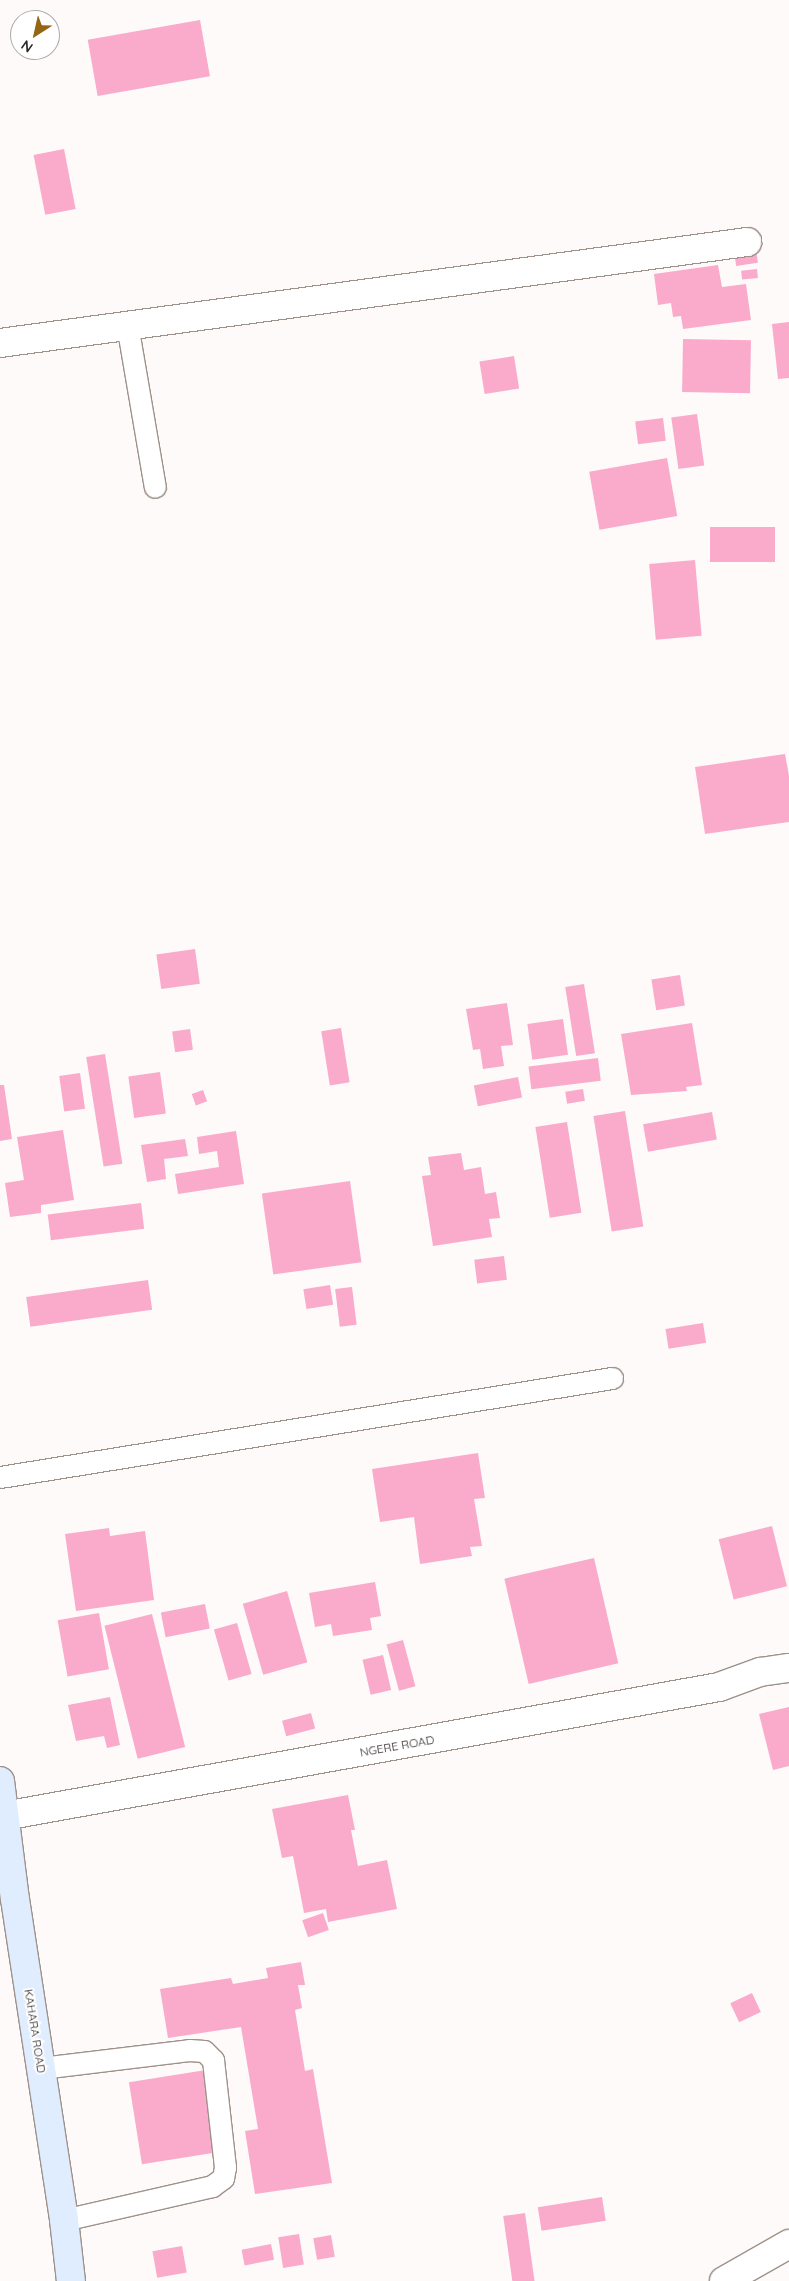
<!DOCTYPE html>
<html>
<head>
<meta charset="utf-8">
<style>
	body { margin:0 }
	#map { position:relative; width:789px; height:2281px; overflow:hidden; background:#fdfaf9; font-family:Quicksand,sans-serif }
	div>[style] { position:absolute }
	.building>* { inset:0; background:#faabcb; transform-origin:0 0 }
	.roads { filter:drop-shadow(1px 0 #9e918a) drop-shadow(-1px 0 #9e918a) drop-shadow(0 1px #9e918a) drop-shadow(0 -1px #9e918a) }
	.lane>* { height:21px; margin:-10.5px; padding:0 10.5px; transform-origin:10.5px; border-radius:10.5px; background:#fff }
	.street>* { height:28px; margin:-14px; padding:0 14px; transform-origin:14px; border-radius:14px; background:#fff }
	.secondary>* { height:28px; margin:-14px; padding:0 14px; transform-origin:14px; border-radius:14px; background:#e0edfe }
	span { translate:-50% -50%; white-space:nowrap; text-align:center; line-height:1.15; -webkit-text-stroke:4px #fff; paint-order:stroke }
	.street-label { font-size:12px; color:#2c2624 }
	.north { position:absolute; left:10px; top:10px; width:50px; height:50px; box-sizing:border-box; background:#fff; border:1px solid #aba8a7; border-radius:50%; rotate:215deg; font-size:14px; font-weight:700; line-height:20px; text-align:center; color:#2c2624 }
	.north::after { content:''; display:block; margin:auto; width:18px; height:22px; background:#946613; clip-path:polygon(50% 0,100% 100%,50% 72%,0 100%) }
</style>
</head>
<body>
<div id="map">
	<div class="building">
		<div style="left:200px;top:20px;width:57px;height:114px;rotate:80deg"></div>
		<div style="left:64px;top:149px;width:61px;height:31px;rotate:79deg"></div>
		<div style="left:756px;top:249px;width:14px;height:22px;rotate:82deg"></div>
		<div style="clip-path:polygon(718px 265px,722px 287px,746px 284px,751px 320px,683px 329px,681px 316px,673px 317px,671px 303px,658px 305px,654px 274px)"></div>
		<div style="left:757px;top:269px;width:9px;height:16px;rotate:84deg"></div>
		<div style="clip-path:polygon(789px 322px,789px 378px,778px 379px,772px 324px)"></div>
		<div style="left:683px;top:339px;width:68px;height:53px;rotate:1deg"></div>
		<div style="left:514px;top:356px;width:33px;height:35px;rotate:81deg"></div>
		<div style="left:697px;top:414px;width:52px;height:26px;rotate:82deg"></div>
		<div style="left:663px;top:418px;width:23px;height:28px;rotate:83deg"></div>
		<div style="left:667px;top:458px;width:59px;height:79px;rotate:80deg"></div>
		<div style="left:710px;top:527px;width:65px;height:35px"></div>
		<div style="left:695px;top:560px;width:76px;height:46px;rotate:85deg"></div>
		<div style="clip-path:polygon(785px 754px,789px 776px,789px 822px,705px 834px,695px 767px)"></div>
		<div style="left:195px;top:949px;width:35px;height:39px;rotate:82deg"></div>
		<div style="left:680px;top:975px;width:31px;height:29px;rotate:81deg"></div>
		<div style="left:584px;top:984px;width:70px;height:19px;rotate:81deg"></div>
		<div style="clip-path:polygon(507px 1003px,513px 1045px,501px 1046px,504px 1066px,483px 1069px,480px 1049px,473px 1050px,466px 1009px)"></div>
		<div style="left:563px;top:1019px;width:36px;height:36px;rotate:82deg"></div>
		<div style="clip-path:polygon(692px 1023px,702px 1085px,686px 1087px,687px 1091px,631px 1095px,621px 1034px)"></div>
		<div style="left:341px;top:1028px;width:55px;height:20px;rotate:81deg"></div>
		<div style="left:190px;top:1029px;width:21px;height:18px;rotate:82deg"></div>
		<div style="left:105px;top:1054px;width:111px;height:19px;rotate:81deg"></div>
		<div style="left:598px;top:1058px;width:23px;height:70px;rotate:83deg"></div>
		<div style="left:160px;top:1072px;width:42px;height:32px;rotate:82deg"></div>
		<div style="left:80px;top:1073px;width:36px;height:21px;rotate:82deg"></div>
		<div style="left:518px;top:1077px;width:21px;height:45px;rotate:79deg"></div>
		<div style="clip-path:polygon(0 1085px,4px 1085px,12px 1139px,0 1141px)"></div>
		<div style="left:583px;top:1089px;width:12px;height:18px;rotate:81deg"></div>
		<div style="left:203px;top:1090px;width:12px;height:12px;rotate:70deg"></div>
		<div style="left:625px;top:1111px;width:117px;height:32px;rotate:81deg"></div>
		<div style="left:712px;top:1112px;width:28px;height:70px;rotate:80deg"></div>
		<div style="left:567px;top:1122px;width:92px;height:32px;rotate:81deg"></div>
		<div style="clip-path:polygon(63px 1130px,74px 1200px,41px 1205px,41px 1213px,10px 1217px,5px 1183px,24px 1180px,17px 1137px)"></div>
		<div style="clip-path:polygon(236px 1131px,244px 1184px,178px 1194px,175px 1174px,219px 1167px,217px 1151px,199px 1154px,197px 1137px)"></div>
		<div style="clip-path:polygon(185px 1139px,188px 1156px,164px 1159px,166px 1179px,147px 1182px,141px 1145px)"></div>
		<div style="clip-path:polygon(461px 1153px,464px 1170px,481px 1167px,485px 1194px,496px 1192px,500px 1218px,489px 1219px,492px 1237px,433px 1246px,422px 1176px,431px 1175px,428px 1157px)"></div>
		<div style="left:350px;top:1181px;width:82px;height:89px;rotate:82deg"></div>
		<div style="left:141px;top:1203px;width:26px;height:94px;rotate:83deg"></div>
		<div style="left:504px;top:1256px;width:24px;height:30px;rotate:83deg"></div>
		<div style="left:148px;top:1280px;width:30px;height:123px;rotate:82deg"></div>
		<div style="left:330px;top:1285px;width:20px;height:27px;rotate:81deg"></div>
		<div style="left:352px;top:1287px;width:38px;height:17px;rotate:83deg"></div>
		<div style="left:703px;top:1323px;width:20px;height:38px;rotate:81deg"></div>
		<div style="clip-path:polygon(478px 1453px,485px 1498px,474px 1499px,482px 1546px,470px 1547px,472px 1556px,420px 1564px,414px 1517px,380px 1522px,372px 1469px)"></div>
		<div style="left:772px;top:1526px;width:62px;height:55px;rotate:76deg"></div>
		<div style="clip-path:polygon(109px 1528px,110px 1536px,145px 1531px,154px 1600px,76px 1611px,65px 1534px)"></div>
		<div style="left:594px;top:1558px;width:108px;height:92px;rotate:77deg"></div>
		<div style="clip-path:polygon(375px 1582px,381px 1616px,370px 1618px,372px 1630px,333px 1636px,331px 1624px,315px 1627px,309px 1593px)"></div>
		<div style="left:287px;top:1591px;width:74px;height:46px;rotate:74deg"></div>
		<div style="left:205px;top:1604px;width:25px;height:45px;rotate:79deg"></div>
		<div style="left:99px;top:1613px;width:57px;height:42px;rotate:80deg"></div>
		<div style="left:152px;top:1614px;width:137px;height:49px;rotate:76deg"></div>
		<div style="left:237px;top:1623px;width:53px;height:24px;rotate:74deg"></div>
		<div style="left:403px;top:1640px;width:48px;height:17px;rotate:75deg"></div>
		<div style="left:383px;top:1655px;width:36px;height:21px;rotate:77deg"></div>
		<div style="clip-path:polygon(110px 1697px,120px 1745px,107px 1748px,104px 1736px,76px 1741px,68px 1705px)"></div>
		<div style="clip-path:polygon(789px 1707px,789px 1766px,773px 1770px,759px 1714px)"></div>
		<div style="left:311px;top:1713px;width:16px;height:30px;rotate:75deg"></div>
		<div style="clip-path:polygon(348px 1795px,355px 1830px,351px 1830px,358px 1866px,387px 1860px,397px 1909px,328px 1922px,326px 1909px,304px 1913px,293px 1856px,282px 1858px,272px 1809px)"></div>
		<div style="left:323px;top:1913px;width:18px;height:22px;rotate:71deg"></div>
		<div style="clip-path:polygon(301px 1962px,305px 1985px,298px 1985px,302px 2008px,295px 2010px,305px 2071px,313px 2069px,332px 2183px,255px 2194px,245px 2131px,258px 2129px,241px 2027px,168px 2038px,160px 1989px,231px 1978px,233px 1984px,268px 1978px,266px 1968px)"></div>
		<div style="left:752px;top:1993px;width:21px;height:24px;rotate:65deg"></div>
		<div style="left:206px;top:2070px;width:83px;height:78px;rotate:81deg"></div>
		<div style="left:602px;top:2197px;width:24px;height:65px;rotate:81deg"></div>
		<div style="left:525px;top:2213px;width:69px;height:22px;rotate:82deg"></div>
		<div style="left:299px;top:2234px;width:31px;height:21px;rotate:81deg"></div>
		<div style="left:331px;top:2235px;width:22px;height:18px;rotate:80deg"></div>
		<div style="left:271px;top:2244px;width:16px;height:30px;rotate:79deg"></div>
		<div style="left:182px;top:2246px;width:27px;height:30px;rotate:80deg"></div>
	</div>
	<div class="roads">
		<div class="lane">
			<div style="left:127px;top:324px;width:165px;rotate:80.3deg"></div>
			<div style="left:0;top:1477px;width:620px;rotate:-9.19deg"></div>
			<div style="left:41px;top:2068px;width:149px;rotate:-6.9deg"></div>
			<div style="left:189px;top:2050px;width:15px;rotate:4deg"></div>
			<div style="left:204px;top:2051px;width:13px;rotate:45deg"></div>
			<div style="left:213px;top:2060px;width:108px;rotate:83.6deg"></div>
			<div style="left:225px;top:2167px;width:11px;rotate:100deg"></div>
			<div style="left:223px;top:2178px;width:14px;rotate:144deg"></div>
			<div style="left:212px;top:2186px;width:152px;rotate:167.1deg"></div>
		</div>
		<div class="street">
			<div style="left:0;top:343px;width:754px;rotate:-7.7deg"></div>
			<div style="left:4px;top:1816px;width:727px;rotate:-10.23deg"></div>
			<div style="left:719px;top:1687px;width:44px;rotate:-20.1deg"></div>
			<div style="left:760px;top:1672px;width:29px;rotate:-8deg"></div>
			<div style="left:724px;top:2281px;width:75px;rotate:-29.6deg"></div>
		</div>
		<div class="secondary">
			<div style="left:0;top:1781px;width:119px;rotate:82.8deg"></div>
			<div style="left:15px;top:1899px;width:325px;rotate:81.3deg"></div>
			<div style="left:64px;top:2220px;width:61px;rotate:83.5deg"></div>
		</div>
	</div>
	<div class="street-label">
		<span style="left:397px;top:1746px;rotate:-10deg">NGERE ROAD</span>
		<span style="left:35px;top:2031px;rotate:81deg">KAHARA ROAD</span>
	</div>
	<div class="north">N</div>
</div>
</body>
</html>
